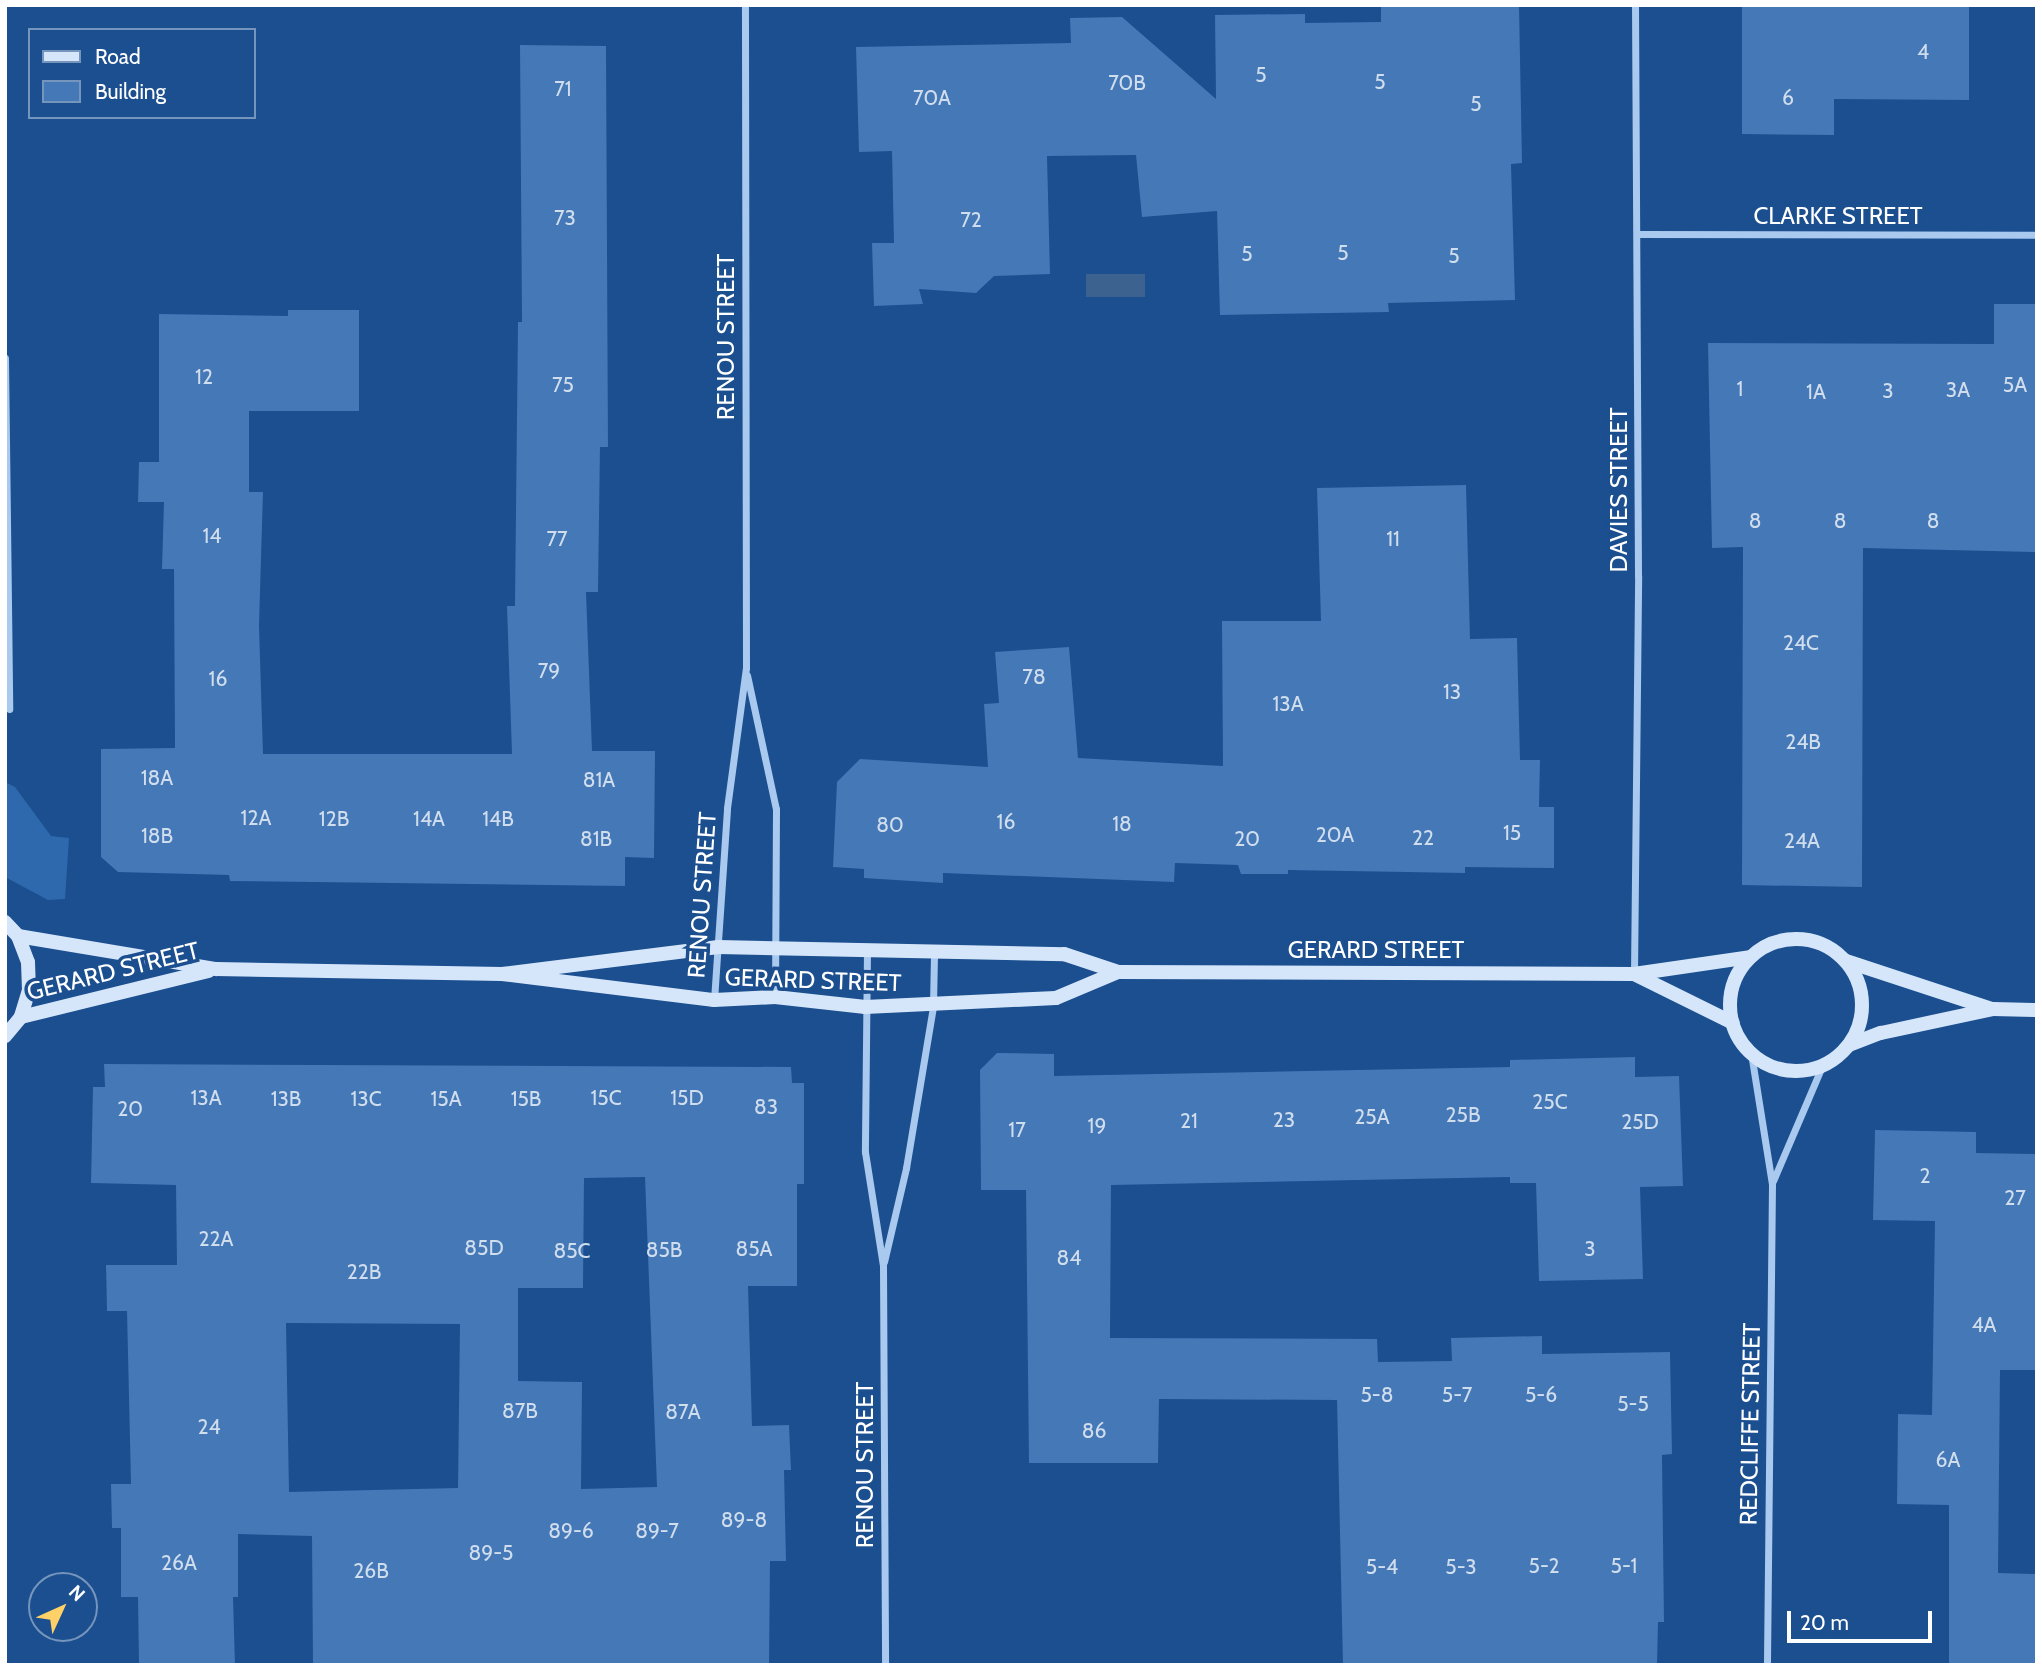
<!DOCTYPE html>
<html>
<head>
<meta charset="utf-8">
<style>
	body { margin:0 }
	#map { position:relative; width:2042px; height:1670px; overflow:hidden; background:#1b4f8f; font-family:Cabin,sans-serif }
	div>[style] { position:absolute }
	.green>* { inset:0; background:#2e69ad }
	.water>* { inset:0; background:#3c6290; transform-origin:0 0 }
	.building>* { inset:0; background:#4478b7 }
	.street>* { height:7px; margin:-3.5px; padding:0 3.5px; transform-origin:3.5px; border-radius:3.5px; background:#a9c9ee }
	.secondary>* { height:14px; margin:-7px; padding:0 7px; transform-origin:7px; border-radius:7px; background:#d6e6fa }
	.secondary>.ring { margin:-7px; padding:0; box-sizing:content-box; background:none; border:14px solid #d6e6fa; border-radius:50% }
	span { translate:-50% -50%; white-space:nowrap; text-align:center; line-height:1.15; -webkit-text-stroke:7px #1b4f8f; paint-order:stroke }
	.number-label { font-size:21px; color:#d0dded }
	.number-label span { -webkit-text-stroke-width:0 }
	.street-label { font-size:24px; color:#fff }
	.frame { position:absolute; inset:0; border:7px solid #fff; pointer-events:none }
	.legend { position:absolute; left:28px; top:28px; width:228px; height:91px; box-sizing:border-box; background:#1b4f8f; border:2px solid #7695bc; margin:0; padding:9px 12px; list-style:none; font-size:21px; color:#fff }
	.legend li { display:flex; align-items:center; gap:14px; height:35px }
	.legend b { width:35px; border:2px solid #7695bc }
	.north { position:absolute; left:28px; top:1572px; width:70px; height:70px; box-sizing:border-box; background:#1b4f8f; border:2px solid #7695bc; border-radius:50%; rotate:45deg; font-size:19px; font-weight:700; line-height:28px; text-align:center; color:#fff }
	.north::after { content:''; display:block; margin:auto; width:24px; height:32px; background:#ffd166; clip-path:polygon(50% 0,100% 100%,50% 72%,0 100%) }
	.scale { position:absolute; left:1787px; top:1611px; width:145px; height:32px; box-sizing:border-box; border:4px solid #fff; border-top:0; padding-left:9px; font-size:21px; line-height:24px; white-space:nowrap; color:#fff; -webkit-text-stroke:5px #1b4f8f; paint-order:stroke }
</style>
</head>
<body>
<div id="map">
	<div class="green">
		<div style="clip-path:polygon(5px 782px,15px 787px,51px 836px,69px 838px,65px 899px,48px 900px,5px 877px)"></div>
	</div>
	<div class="water">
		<div style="left:1086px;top:274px;width:59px;height:23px"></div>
	</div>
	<div class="building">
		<div style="clip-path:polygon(1381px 5px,1519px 5px,1522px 163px,1511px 164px,1515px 300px,1388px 303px,1389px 312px,1220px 315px,1217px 211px,1142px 217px,1136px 155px,1047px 156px,1050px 274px,994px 276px,976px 293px,919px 289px,923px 304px,874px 306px,872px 243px,894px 243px,892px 151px,859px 152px,856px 47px,1071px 43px,1070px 18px,1122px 17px,1216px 99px,1215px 15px,1305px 14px,1305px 23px,1381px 22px)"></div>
		<div style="clip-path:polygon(1742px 5px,1969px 5px,1969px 100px,1834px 99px,1834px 135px,1742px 134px)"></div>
		<div style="clip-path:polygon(520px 45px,606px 46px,608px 447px,600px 447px,598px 592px,586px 592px,592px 751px,655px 751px,654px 858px,625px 857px,625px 886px,230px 881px,229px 875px,118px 872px,101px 857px,101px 749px,175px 748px,174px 569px,162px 569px,164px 502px,138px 502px,139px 462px,159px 462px,159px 314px,288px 316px,288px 310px,359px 310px,359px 411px,249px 411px,249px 492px,263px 492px,259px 626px,263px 754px,512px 754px,507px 606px,515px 606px,518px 322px,522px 322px)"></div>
		<div style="clip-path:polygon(1994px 304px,2037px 304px,2037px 552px,1863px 548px,1862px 887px,1742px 885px,1743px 547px,1712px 548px,1708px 343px,1994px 344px)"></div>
		<div style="clip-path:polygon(1466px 485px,1470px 639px,1517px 638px,1520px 760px,1540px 760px,1539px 807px,1554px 807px,1554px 868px,1465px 867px,1465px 873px,1288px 870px,1288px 874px,1241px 874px,1238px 865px,1175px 863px,1174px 882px,943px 873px,943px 883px,864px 878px,864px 869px,833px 867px,837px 782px,860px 759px,988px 767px,984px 704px,999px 703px,995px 652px,1069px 647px,1078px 758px,1223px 766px,1222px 621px,1321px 621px,1317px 488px)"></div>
		<div style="clip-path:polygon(997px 1053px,1054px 1054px,1054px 1076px,1510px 1067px,1510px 1060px,1635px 1057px,1635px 1077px,1679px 1076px,1683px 1186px,1640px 1187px,1643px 1279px,1539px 1281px,1536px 1183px,1510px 1183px,1510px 1177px,1111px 1185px,1110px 1338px,1377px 1339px,1378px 1362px,1452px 1361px,1451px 1338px,1542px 1336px,1542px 1354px,1670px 1352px,1672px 1454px,1662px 1455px,1664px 1622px,1658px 1622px,1657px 1665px,1343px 1665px,1337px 1400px,1159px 1399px,1158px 1463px,1029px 1463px,1026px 1190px,981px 1190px,980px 1070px)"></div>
		<div style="clip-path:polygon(evenodd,104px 1064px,791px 1067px,792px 1083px,804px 1083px,804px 1184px,797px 1184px,797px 1286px,748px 1286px,752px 1426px,789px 1425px,791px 1470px,784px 1470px,786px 1561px,770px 1561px,769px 1665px,313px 1665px,312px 1536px,238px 1534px,238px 1597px,233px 1597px,235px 1665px,139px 1665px,138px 1597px,121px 1597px,121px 1528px,112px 1528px,111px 1484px,131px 1484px,127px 1311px,107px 1311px,106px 1265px,177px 1265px,176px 1185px,91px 1183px,93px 1087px,105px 1087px,104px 1064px,645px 1177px,657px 1487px,581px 1489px,582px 1382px,518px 1381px,518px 1288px,583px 1288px,584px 1178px,645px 1177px,104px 1064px,286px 1323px,460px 1324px,458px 1488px,289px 1492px,286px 1323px)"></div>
		<div style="clip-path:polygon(1875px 1130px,1976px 1132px,1976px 1153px,2037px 1154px,2035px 1370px,2000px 1370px,1998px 1573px,2037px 1574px,2037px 1664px,1949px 1663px,1949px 1505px,1897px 1504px,1898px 1414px,1932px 1415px,1935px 1221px,1873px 1220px)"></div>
	</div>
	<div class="street">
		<div style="left:1638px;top:234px;width:399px;rotate:0.1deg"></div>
		<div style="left:5px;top:358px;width:351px;rotate:89.3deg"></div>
		<div style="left:747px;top:675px;width:137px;rotate:77.8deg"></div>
		<div style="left:776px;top:809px;width:187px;rotate:90.3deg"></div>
		<div style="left:867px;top:950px;width:202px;rotate:90.6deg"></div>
		<div style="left:865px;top:1152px;width:115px;rotate:81deg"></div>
		<div style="left:883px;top:1266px;width:399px;rotate:89.7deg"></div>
		<div style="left:1634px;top:974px;width:398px;rotate:-89.4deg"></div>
		<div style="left:1638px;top:576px;width:571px;rotate:-90.3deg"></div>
		<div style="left:714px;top:1000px;width:192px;rotate:-86.1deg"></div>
		<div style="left:727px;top:808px;width:141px;rotate:-82.3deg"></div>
		<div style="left:746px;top:668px;width:663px;rotate:-90.09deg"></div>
		<div style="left:1751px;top:1053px;width:133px;rotate:80.9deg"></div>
		<div style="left:1772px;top:1184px;width:481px;rotate:90.6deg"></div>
		<div style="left:1773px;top:1181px;width:125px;rotate:-66.9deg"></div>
		<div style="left:884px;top:1262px;width:97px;rotate:-76.8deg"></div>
		<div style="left:906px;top:1168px;width:164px;rotate:-80.5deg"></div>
		<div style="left:933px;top:1006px;width:54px;rotate:-88.9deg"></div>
	</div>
	<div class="secondary">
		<div style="left:5px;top:922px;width:19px;rotate:47deg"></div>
		<div style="left:18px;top:936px;width:28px;rotate:69deg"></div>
		<div style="left:28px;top:962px;width:28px;rotate:88deg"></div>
		<div style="left:29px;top:990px;width:28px;rotate:107deg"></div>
		<div style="left:21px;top:1017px;width:25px;rotate:130deg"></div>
		<div style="left:18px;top:936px;width:201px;rotate:9.5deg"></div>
		<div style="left:216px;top:969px;width:286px;rotate:1deg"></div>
		<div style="left:502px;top:974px;width:214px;rotate:7deg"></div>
		<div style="left:714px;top:1000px;width:61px;rotate:-2.8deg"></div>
		<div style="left:775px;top:997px;width:91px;rotate:6.3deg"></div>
		<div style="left:865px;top:1007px;width:191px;rotate:-2.7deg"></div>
		<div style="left:1056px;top:998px;width:67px;rotate:-22.8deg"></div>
		<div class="ring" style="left:1730px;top:939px;width:118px;height:118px"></div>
		<div style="left:1846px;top:961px;width:154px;rotate:18.2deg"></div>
		<div style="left:502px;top:974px;width:218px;rotate:-7.1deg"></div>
		<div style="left:718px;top:947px;width:346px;rotate:1.2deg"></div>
		<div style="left:1064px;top:954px;width:57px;rotate:18.4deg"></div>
		<div style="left:1118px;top:972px;width:516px;rotate:0.22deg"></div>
		<div style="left:1634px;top:974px;width:117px;rotate:-8.3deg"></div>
		<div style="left:1634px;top:974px;width:110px;rotate:26.3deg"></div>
		<div style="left:21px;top:1017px;width:193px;rotate:-13.8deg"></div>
		<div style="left:1849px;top:1045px;width:34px;rotate:-21deg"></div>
		<div style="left:1881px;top:1033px;width:115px;rotate:-12.1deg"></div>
		<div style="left:1993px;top:1009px;width:44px;rotate:1.3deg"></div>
	</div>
	<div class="number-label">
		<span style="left:1923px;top:52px">4</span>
		<span style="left:1261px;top:75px">5</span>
		<span style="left:1380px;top:82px">5</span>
		<span style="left:1127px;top:83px">70B</span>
		<span style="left:563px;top:89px">71</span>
		<span style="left:932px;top:98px">70A</span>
		<span style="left:1788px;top:98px">6</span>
		<span style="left:1476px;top:104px">5</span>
		<span style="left:565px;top:218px">73</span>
		<span style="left:971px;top:220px">72</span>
		<span style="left:1343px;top:253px">5</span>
		<span style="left:1247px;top:254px">5</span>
		<span style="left:1454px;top:256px">5</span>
		<span style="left:204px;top:377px">12</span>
		<span style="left:563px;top:385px">75</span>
		<span style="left:2015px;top:385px">5A</span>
		<span style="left:1740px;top:389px">1</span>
		<span style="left:1958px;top:390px">3A</span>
		<span style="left:1888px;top:391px">3</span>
		<span style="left:1816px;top:392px">1A</span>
		<span style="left:1755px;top:521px">8</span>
		<span style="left:1840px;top:521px">8</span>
		<span style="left:1933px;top:521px">8</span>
		<span style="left:212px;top:536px">14</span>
		<span style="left:557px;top:539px">77</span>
		<span style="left:1393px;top:539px">11</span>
		<span style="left:1801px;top:643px">24C</span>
		<span style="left:549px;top:671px">79</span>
		<span style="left:1034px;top:677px">78</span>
		<span style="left:218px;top:679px">16</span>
		<span style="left:1452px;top:692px">13</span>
		<span style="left:1288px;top:704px">13A</span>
		<span style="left:1803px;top:742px">24B</span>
		<span style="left:157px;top:778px">18A</span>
		<span style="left:599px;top:780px">81A</span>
		<span style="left:256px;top:818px">12A</span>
		<span style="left:334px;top:819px">12B</span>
		<span style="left:429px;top:819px">14A</span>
		<span style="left:498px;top:819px">14B</span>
		<span style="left:1006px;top:822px">16</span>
		<span style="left:1122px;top:824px">18</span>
		<span style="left:890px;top:825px">80</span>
		<span style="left:1512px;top:833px">15</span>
		<span style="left:1335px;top:835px">20A</span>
		<span style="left:157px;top:836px">18B</span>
		<span style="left:1423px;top:838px">22</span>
		<span style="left:596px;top:839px">81B</span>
		<span style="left:1247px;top:839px">20</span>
		<span style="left:1802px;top:841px">24A</span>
		<span style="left:206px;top:1098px">13A</span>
		<span style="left:606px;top:1098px">15C</span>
		<span style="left:687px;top:1098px">15D</span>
		<span style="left:286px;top:1099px">13B</span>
		<span style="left:366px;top:1099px">13C</span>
		<span style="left:446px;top:1099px">15A</span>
		<span style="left:526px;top:1099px">15B</span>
		<span style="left:1550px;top:1102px">25C</span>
		<span style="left:766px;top:1107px">83</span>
		<span style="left:130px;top:1109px">20</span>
		<span style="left:1463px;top:1115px">25B</span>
		<span style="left:1372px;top:1117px">25A</span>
		<span style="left:1284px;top:1120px">23</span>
		<span style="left:1189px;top:1121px">21</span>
		<span style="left:1640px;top:1122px">25D</span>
		<span style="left:1097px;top:1126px">19</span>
		<span style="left:1017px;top:1130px">17</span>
		<span style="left:1925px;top:1176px">2</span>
		<span style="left:2015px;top:1198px">27</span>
		<span style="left:216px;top:1239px">22A</span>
		<span style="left:484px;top:1248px">85D</span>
		<span style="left:754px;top:1249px">85A</span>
		<span style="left:1590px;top:1249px">3</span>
		<span style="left:664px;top:1250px">85B</span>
		<span style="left:572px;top:1251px">85C</span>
		<span style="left:1069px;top:1258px">84</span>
		<span style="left:364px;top:1272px">22B</span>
		<span style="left:1984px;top:1325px">4A</span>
		<span style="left:1377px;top:1395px">5-8</span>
		<span style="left:1457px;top:1395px">5-7</span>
		<span style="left:1541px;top:1395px">5-6</span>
		<span style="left:1633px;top:1404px">5-5</span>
		<span style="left:520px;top:1411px">87B</span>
		<span style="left:683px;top:1412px">87A</span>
		<span style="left:209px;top:1427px">24</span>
		<span style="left:1094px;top:1431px">86</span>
		<span style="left:1948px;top:1460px">6A</span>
		<span style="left:744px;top:1520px">89-8</span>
		<span style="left:571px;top:1531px">89-6</span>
		<span style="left:657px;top:1531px">89-7</span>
		<span style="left:491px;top:1553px">89-5</span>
		<span style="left:179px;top:1563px">26A</span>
		<span style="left:1544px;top:1566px">5-2</span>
		<span style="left:1624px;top:1566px">5-1</span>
		<span style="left:1382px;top:1567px">5-4</span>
		<span style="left:1461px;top:1567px">5-3</span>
		<span style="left:371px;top:1571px">26B</span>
	</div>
	<div class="street-label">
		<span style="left:1838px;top:216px">CLARKE STREET</span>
		<span style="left:726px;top:337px;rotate:-90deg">RENOU STREET</span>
		<span style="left:1619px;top:490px;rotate:-90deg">DAVIES STREET</span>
		<span style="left:702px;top:895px;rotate:-86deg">RENOU STREET</span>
		<span style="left:1376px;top:950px">GERARD STREET</span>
		<span style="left:113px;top:971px;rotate:-14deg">GERARD STREET</span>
		<span style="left:813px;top:980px;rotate:2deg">GERARD STREET</span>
		<span style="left:1750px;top:1424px;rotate:-89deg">REDCLIFFE STREET</span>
		<span style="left:865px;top:1465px;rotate:-90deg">RENOU STREET</span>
	</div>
	<div class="frame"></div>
	<ul class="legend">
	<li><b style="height:9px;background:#d6e6fa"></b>Road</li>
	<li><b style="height:19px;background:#4478b7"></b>Building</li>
	</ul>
	<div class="north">N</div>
	<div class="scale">20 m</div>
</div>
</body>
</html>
